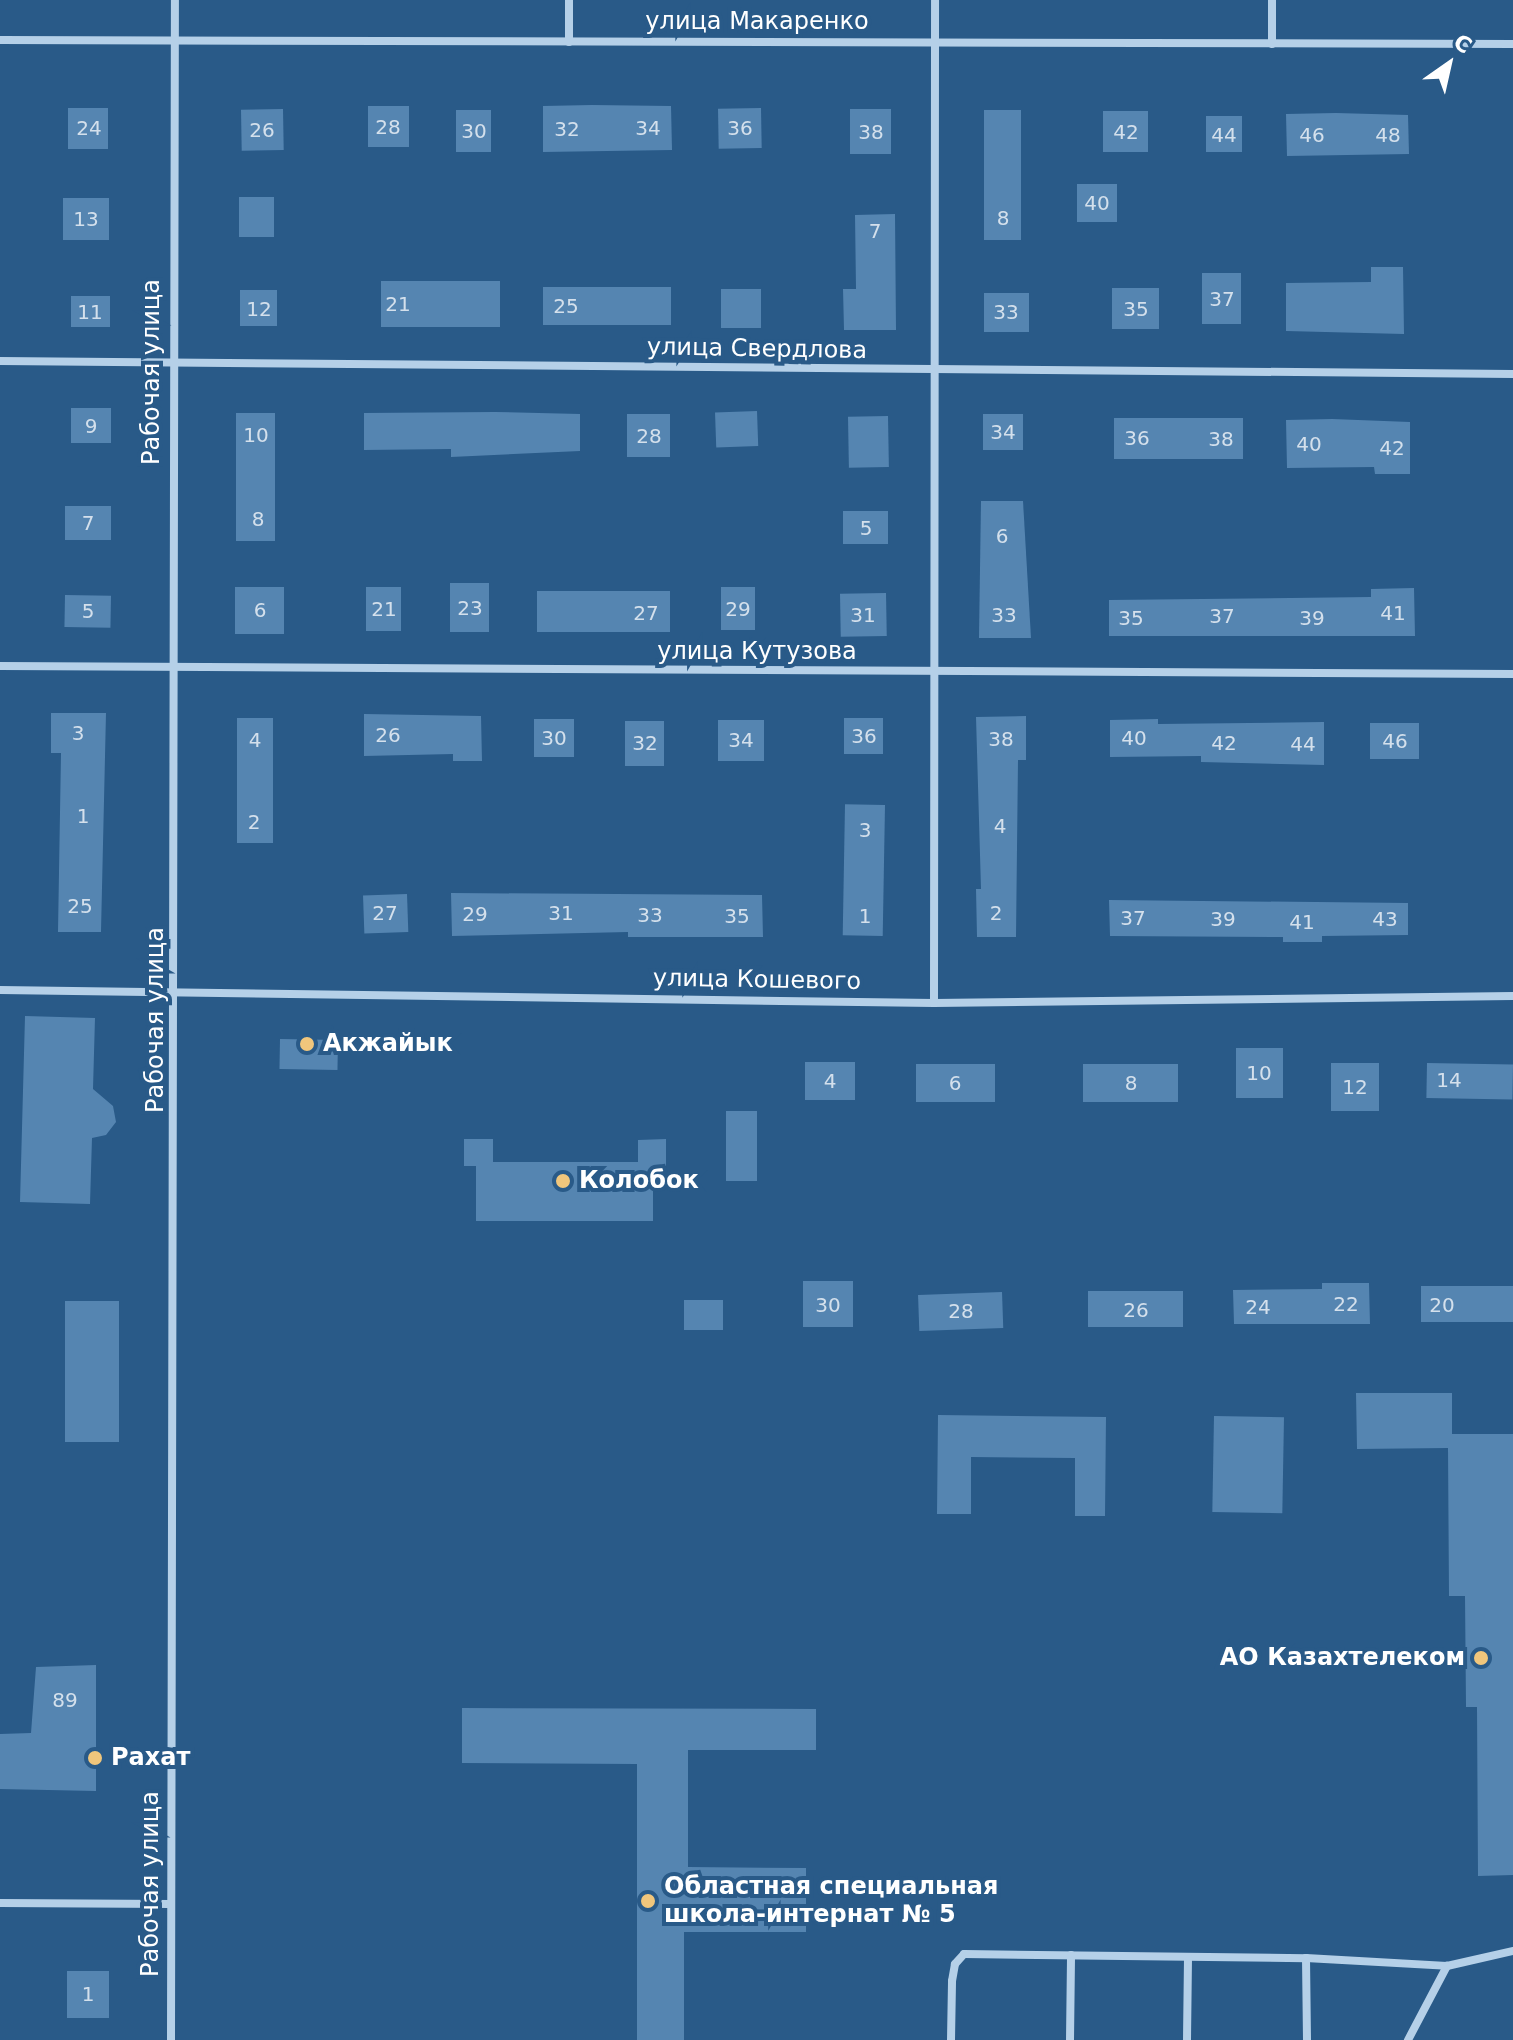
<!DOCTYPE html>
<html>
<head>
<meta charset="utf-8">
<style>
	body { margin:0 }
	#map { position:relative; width:1513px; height:2040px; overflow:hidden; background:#295a88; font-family:"DejaVu Sans",sans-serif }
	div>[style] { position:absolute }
	.building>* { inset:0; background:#5585b1; transform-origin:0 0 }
	.minor>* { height:8px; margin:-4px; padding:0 4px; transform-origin:4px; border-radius:4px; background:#b5d0e8 }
	.dots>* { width:22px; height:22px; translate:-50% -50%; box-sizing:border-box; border:4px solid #295a88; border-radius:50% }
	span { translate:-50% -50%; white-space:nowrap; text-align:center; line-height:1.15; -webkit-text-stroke:8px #295a88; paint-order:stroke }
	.number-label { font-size:20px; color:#d4e0ec }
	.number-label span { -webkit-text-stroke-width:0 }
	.street-label { font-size:24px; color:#fff }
	.poi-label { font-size:24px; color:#fff; font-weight:700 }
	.left { translate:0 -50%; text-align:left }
	.right { translate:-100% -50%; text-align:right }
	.north { position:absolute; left:1409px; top:24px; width:80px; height:80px; -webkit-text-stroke:6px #295a88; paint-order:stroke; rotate:34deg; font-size:22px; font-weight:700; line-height:32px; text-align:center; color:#fff }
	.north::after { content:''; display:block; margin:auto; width:28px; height:36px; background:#fff; clip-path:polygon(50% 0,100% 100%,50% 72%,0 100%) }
</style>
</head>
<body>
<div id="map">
	<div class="building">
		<div style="clip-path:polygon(592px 105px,671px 106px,672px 150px,543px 152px,543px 106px)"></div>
		<div style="left:368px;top:106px;width:41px;height:41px"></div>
		<div style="left:68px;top:108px;width:40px;height:41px"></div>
		<div style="left:761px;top:108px;width:40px;height:43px;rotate:89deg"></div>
		<div style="left:283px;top:109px;width:41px;height:42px;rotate:89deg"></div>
		<div style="left:891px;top:109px;width:45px;height:41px;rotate:90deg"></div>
		<div style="left:456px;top:110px;width:35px;height:42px"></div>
		<div style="left:1021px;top:110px;width:130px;height:37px;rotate:90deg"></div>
		<div style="left:1148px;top:111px;width:41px;height:45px;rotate:90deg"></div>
		<div style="clip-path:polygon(1336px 113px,1408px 115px,1409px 154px,1287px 156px,1286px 114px)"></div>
		<div style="left:1242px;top:116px;width:36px;height:36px;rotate:90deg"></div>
		<div style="left:1077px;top:184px;width:40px;height:38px"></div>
		<div style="left:274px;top:197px;width:40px;height:35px;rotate:90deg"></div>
		<div style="left:63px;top:198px;width:46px;height:42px"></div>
		<div style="clip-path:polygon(895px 214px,896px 330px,844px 330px,843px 289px,856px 289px,855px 215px)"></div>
		<div style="clip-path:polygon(1371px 267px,1403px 267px,1404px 334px,1286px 331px,1286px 283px,1371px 282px)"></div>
		<div style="left:1202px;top:273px;width:39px;height:51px"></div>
		<div style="left:500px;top:281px;width:46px;height:119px;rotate:90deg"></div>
		<div style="left:543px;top:287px;width:128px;height:38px"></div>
		<div style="left:1159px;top:288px;width:41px;height:47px;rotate:90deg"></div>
		<div style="left:721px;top:289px;width:40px;height:39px"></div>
		<div style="left:277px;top:290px;width:36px;height:37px;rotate:90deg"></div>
		<div style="left:984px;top:293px;width:45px;height:39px"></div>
		<div style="left:71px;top:296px;width:39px;height:31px"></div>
		<div style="left:71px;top:408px;width:40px;height:35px"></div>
		<div style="left:757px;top:411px;width:35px;height:42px;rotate:88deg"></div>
		<div style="clip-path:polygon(495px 412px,580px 414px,580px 451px,451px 457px,451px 449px,364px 450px,364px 413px)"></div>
		<div style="left:236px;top:413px;width:39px;height:128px"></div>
		<div style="left:627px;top:414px;width:43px;height:43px"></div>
		<div style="left:1023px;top:414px;width:36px;height:40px;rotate:90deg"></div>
		<div style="left:888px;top:416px;width:51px;height:40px;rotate:89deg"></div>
		<div style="left:1114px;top:418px;width:129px;height:41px"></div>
		<div style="clip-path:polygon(1332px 419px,1410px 422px,1410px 474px,1375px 474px,1374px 467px,1287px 468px,1286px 420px)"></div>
		<div style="clip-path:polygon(981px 501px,1023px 501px,1031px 638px,979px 638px)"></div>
		<div style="left:65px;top:506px;width:46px;height:34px"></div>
		<div style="left:888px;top:511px;width:33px;height:45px;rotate:90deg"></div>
		<div style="left:489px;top:583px;width:49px;height:39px;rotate:90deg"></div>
		<div style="left:235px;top:587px;width:49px;height:47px"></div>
		<div style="left:366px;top:587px;width:35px;height:44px"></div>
		<div style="left:721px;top:587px;width:34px;height:43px"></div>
		<div style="clip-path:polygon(1414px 588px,1415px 636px,1109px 636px,1109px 600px,1371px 597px,1371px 589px)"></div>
		<div style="left:537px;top:591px;width:133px;height:41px"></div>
		<div style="left:886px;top:593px;width:43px;height:46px;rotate:89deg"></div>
		<div style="left:65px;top:595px;width:46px;height:32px;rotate:1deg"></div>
		<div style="clip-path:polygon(51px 713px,106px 713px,101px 932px,58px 932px,61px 753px,51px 753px)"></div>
		<div style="clip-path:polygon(364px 714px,481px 716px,482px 761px,453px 761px,453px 754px,364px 756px)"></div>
		<div style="clip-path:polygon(1026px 716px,1026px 760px,1018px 760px,1016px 937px,977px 937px,976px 889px,981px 889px,976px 717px)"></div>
		<div style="left:273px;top:718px;width:125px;height:36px;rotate:90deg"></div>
		<div style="left:844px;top:718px;width:39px;height:36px"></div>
		<div style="left:534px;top:719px;width:40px;height:38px"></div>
		<div style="clip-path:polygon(1158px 719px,1158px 724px,1324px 722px,1324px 765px,1201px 762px,1201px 756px,1110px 757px,1110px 720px)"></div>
		<div style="left:718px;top:720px;width:46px;height:41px"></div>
		<div style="left:625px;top:721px;width:39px;height:45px"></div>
		<div style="left:1419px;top:723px;width:36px;height:49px;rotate:90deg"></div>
		<div style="left:885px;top:805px;width:131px;height:40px;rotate:91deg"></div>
		<div style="clip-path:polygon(451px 893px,762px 895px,763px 937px,628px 937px,628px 932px,452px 936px)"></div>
		<div style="left:407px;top:894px;width:38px;height:44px;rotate:88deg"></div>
		<div style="clip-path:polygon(1109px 900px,1408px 903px,1408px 935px,1322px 936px,1322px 942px,1283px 942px,1283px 937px,1110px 936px)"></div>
		<div style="clip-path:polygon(25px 1016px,95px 1018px,93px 1089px,113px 1106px,116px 1122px,106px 1135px,92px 1138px,90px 1204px,20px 1202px)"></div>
		<div style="left:280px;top:1039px;width:58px;height:30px;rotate:1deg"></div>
		<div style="left:1283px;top:1048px;width:50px;height:47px;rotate:90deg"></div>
		<div style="left:805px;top:1062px;width:50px;height:38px"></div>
		<div style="left:1331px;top:1063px;width:48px;height:48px"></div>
		<div style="left:1427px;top:1063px;width:86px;height:35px;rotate:1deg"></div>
		<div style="left:916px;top:1064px;width:79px;height:38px"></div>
		<div style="left:1083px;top:1064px;width:95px;height:38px"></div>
		<div style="left:726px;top:1111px;width:31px;height:70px"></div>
		<div style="clip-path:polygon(464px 1139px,493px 1139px,493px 1162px,638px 1162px,638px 1140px,666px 1139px,666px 1166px,653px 1166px,653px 1221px,476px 1221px,476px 1166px,464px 1166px)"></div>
		<div style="left:853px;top:1281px;width:46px;height:50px;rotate:90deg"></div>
		<div style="clip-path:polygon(1322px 1283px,1369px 1283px,1370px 1324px,1234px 1324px,1233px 1290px,1322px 1289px)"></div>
		<div style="left:1513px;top:1286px;width:36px;height:92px;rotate:90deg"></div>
		<div style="left:1183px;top:1291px;width:36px;height:95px;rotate:90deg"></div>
		<div style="left:1002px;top:1292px;width:36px;height:84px;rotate:88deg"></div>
		<div style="left:684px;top:1300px;width:39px;height:30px"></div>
		<div style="left:65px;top:1301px;width:54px;height:141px"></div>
		<div style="clip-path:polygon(1356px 1393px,1452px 1393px,1452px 1434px,1513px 1434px,1513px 1875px,1478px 1876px,1477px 1707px,1466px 1707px,1465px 1596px,1449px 1596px,1448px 1448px,1357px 1449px)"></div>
		<div style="clip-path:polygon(938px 1415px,1106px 1417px,1105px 1516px,1075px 1516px,1075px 1458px,971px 1457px,971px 1514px,937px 1514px)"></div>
		<div style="left:1214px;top:1416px;width:70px;height:96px;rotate:1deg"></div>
		<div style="clip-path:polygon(96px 1665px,96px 1791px,0 1789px,0 1734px,31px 1733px,36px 1667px)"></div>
		<div style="clip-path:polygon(462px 1708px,816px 1709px,816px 1750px,688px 1750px,688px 1867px,806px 1868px,806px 1932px,684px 1932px,684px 2040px,637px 2040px,637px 1764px,462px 1763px)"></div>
		<div style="left:67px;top:1971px;width:42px;height:47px"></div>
	</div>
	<div class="minor">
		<div style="left:1272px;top:0;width:44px;rotate:90deg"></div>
		<div style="left:0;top:40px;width:1513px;rotate:0.15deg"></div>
		<div style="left:569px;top:42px;width:42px;rotate:-90deg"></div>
		<div style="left:0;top:361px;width:1513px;rotate:0.49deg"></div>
		<div style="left:0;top:666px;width:1513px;rotate:0.3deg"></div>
		<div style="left:0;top:990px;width:934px;rotate:0.8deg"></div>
		<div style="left:934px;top:1003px;width:579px;rotate:-0.69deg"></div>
		<div style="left:934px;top:1003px;width:1003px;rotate:-89.94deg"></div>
		<div style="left:0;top:1903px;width:171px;rotate:0.3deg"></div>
		<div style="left:1306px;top:1958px;width:82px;rotate:89.3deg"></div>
		<div style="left:171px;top:2040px;width:2040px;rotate:-89.89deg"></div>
		<div style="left:951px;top:2040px;width:59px;rotate:-89deg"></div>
		<div style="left:952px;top:1981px;width:17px;rotate:-80deg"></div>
		<div style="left:955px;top:1964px;width:13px;rotate:-48deg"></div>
		<div style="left:964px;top:1954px;width:342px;rotate:0.7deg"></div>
		<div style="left:1306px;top:1958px;width:141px;rotate:3.2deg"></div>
		<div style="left:1070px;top:2040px;width:85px;rotate:-89.3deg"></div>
		<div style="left:1187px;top:2040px;width:83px;rotate:-89.3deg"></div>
		<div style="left:1408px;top:2040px;width:84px;rotate:-62.2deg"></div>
		<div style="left:1447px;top:1966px;width:68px;rotate:-12.8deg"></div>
	</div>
	<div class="dots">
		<div style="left:307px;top:1044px;background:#f0c67c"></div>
		<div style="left:563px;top:1181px;background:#f0c67c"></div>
		<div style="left:1481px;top:1658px;background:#f0c67c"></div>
		<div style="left:95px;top:1758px;background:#f0c67c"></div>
		<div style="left:648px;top:1901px;background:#f0c67c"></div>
	</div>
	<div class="number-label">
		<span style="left:388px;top:127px">28</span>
		<span style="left:89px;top:128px">24</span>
		<span style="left:648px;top:128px">34</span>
		<span style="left:740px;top:128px">36</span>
		<span style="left:567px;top:129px">32</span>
		<span style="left:262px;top:130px">26</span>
		<span style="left:474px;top:131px">30</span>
		<span style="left:871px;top:132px">38</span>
		<span style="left:1126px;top:132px">42</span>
		<span style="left:1224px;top:135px">44</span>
		<span style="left:1312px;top:135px">46</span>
		<span style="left:1388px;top:135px">48</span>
		<span style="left:1097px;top:203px">40</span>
		<span style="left:1003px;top:218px">8</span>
		<span style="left:86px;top:219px">13</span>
		<span style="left:875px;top:231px">7</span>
		<span style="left:1222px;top:299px">37</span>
		<span style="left:398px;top:304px">21</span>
		<span style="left:566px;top:306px">25</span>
		<span style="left:259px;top:309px">12</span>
		<span style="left:1136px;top:309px">35</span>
		<span style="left:90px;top:312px">11</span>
		<span style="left:1006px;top:312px">33</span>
		<span style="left:91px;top:426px">9</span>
		<span style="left:1003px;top:432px">34</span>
		<span style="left:256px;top:435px">10</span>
		<span style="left:649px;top:436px">28</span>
		<span style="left:1137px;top:438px">36</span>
		<span style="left:1221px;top:439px">38</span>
		<span style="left:1309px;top:444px">40</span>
		<span style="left:1392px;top:448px">42</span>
		<span style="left:258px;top:519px">8</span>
		<span style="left:88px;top:523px">7</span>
		<span style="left:866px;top:528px">5</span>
		<span style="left:1002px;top:536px">6</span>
		<span style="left:470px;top:608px">23</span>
		<span style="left:384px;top:609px">21</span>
		<span style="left:738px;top:609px">29</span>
		<span style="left:260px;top:610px">6</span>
		<span style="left:88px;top:611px">5</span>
		<span style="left:646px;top:613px">27</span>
		<span style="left:1393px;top:613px">41</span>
		<span style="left:863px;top:615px">31</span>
		<span style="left:1004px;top:615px">33</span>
		<span style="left:1222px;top:616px">37</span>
		<span style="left:1131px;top:618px">35</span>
		<span style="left:1312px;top:618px">39</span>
		<span style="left:78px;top:733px">3</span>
		<span style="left:388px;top:735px">26</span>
		<span style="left:864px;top:736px">36</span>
		<span style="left:554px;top:738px">30</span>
		<span style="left:1134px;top:738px">40</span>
		<span style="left:1001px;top:739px">38</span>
		<span style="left:255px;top:740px">4</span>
		<span style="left:741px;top:740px">34</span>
		<span style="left:1395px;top:741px">46</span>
		<span style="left:645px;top:743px">32</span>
		<span style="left:1224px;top:743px">42</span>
		<span style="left:1303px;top:744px">44</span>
		<span style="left:83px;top:816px">1</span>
		<span style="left:254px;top:822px">2</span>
		<span style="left:1000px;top:826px">4</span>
		<span style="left:865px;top:830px">3</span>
		<span style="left:80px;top:906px">25</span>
		<span style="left:385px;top:913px">27</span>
		<span style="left:561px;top:913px">31</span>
		<span style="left:996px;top:913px">2</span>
		<span style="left:475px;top:914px">29</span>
		<span style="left:650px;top:915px">33</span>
		<span style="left:737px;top:916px">35</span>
		<span style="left:865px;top:916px">1</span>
		<span style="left:1133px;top:918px">37</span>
		<span style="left:1223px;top:919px">39</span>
		<span style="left:1385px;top:919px">43</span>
		<span style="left:1302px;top:922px">41</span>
		<span style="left:1259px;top:1073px">10</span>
		<span style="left:1449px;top:1080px">14</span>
		<span style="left:830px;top:1081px">4</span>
		<span style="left:955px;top:1083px">6</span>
		<span style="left:1131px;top:1083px">8</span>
		<span style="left:1355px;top:1087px">12</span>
		<span style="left:1346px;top:1304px">22</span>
		<span style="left:828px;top:1305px">30</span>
		<span style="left:1442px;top:1305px">20</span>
		<span style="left:1258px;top:1307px">24</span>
		<span style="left:1136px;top:1310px">26</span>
		<span style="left:961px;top:1311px">28</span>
		<span style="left:65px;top:1700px">89</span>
		<span style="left:88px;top:1994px">1</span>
	</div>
	<div class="street-label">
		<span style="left:757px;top:22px">улица Макаренко</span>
		<span style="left:757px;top:349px;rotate:1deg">улица Свердлова</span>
		<span style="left:152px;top:372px;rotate:-90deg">Рабочая улица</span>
		<span style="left:757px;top:652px">улица Кутузова</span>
		<span style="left:757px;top:980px;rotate:1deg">улица Кошевого</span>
		<span style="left:156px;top:1020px;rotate:-90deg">Рабочая улица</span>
		<span style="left:151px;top:1884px;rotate:-90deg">Рабочая улица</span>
	</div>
	<div class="poi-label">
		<span class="left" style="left:323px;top:1044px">Акжайык</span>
		<span class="left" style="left:579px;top:1181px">Колобок</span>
		<span class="right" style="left:1465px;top:1658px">АО Казахтелеком</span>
		<span class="left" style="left:111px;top:1758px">Рахат</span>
		<span class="left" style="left:664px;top:1901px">Областная специальная<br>школа-интернат № 5</span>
	</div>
	<div class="north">С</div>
</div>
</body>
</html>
